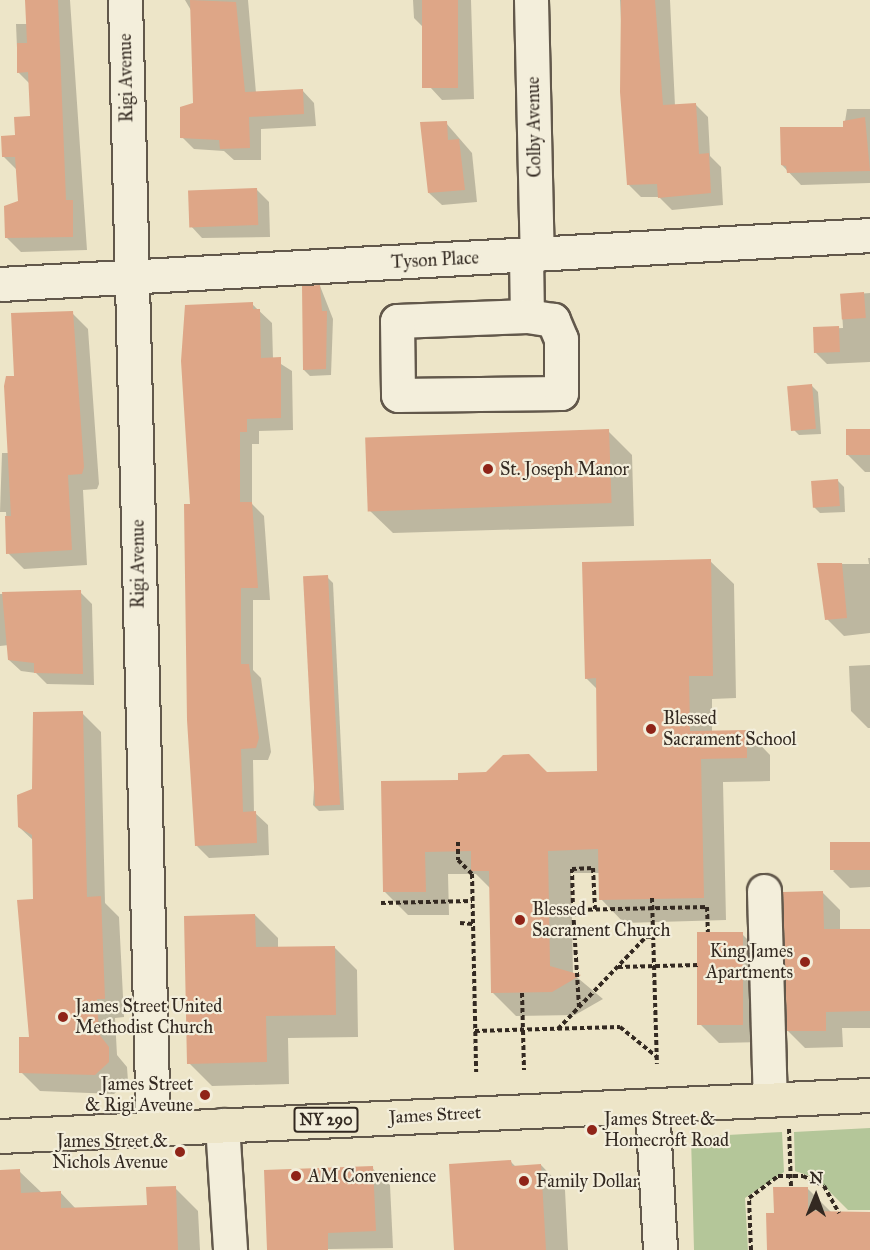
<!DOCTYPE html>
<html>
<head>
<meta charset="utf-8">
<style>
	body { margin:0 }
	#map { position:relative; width:870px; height:1250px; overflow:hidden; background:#ede5c8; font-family:"IM FELL Great Primer",serif }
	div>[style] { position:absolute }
	.green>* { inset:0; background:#b4c699 }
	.shadow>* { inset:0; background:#0003 }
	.building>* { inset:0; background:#dea687; transform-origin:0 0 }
	.path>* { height:4px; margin-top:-2px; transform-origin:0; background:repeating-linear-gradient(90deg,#332921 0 4.5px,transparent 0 7.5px) }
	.roads { filter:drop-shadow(2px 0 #62584b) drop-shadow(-2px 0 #62584b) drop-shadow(0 2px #62584b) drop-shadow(0 -2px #62584b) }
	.minor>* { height:33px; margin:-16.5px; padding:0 16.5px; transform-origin:16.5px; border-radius:16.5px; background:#f3eedb }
	.major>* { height:33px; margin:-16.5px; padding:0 16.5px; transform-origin:16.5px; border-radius:16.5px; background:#ede5c8 }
	.dots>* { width:16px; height:16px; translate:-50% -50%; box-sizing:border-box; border:3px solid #f3eedb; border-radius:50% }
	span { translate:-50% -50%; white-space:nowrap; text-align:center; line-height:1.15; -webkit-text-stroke:4.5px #f3eedb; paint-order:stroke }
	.shield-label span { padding:2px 4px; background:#f3eedb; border:2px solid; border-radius:4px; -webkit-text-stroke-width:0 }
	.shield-label { font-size:16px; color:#332921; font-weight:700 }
	.street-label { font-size:18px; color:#332921 }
	.poi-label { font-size:18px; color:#332921 }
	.left { translate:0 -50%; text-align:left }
	.right { translate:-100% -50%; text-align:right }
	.north { position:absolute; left:786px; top:1166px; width:60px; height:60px; -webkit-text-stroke:4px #f3eedb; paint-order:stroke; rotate:1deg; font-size:16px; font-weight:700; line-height:24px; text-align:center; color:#332921 }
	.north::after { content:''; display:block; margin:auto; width:21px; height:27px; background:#332921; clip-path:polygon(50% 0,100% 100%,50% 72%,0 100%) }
</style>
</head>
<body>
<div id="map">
	<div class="green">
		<div style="clip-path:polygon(870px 1128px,870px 1210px,848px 1210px,816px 1178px,795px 1171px,794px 1132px)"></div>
		<div style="clip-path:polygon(782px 1132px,784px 1172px,745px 1198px,748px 1250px,694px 1250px,691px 1137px)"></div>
	</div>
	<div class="shadow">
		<div style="clip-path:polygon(27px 0,70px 0,87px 250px,21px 252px,7px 238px,19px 202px,18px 171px,4px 157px,32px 118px,30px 84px,18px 72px,16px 24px,27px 24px)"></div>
		<div style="clip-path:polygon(185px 0,248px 0,256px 93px,302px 90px,314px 103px,316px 126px,261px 129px,261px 160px,234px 160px,224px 151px,194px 149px,182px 137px,195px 104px,192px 12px)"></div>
		<div style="clip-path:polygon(413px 0,471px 0,474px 99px,442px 100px,430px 87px,425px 29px,414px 18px)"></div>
		<div style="clip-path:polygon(620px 0,670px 0,675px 106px,695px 104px,708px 117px,710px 156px,721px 167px,723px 205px,672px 210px,659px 197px,641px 197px,629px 185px)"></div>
		<div style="clip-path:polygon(847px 109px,870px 109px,870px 183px,801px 185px,782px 165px,844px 128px)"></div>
		<div style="clip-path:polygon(446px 123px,472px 153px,477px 202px,442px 205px,429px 193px)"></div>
		<div style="clip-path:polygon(256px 189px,269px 202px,270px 237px,202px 238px,190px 225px)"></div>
		<div style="clip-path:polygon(320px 286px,333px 319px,331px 375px,310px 376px,304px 370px)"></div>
		<div style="clip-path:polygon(870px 293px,870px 362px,827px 364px,816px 353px,815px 329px,843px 328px,841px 295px)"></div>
		<div style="clip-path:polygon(252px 304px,272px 323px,273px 359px,292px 371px,293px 430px,259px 431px,259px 444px,252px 444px,252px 504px,264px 516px,270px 600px,253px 600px,253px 670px,261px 678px,271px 752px,268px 760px,253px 760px,254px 812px,268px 825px,269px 855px,209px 858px,197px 846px,191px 505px)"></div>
		<div style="clip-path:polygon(72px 313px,88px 329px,99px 484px,97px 489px,83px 490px,87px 565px,24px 569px,8px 553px,6px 512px,0 512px,2px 453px,9px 453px,15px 378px)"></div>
		<div style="clip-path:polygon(812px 386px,818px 392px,821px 434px,799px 435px,793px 429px)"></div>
		<div style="clip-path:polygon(870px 430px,870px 472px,865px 472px,848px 455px)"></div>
		<div style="clip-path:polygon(608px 431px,632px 455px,634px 526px,393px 533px,368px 509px)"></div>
		<div style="clip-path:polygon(838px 481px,844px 487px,845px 512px,820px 513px,814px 507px)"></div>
		<div style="clip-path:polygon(868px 558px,870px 558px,870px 633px,844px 636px,827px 619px,819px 564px,869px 564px)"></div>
		<div style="clip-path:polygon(710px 561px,734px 584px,736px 698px,712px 699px,712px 732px,747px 731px,770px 755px,770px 781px,723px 782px,726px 920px,624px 923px,601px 899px,600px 873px,571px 873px,573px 974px,603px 999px,575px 1015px,516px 1016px,492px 992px,491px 889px,476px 874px,448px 874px,449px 915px,408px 915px,385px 892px,460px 781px,598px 772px,597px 689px,586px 678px)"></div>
		<div style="clip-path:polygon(327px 577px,333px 583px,344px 810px,319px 811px,313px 805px)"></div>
		<div style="clip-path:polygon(80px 592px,92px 604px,94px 685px,47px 684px,36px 673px,21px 671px,9px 660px,9px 645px,0 646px,0 594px)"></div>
		<div style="clip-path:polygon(870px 665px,870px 728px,868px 728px,851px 711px,849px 666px)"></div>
		<div style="clip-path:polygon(82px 713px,101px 732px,105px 903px,119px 917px,124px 1017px,115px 1018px,117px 1055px,127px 1067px,128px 1081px,114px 1094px,40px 1091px,21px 1072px,30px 1038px,34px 900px,34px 841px,19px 827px,34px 790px)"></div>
		<div style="clip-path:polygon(870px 843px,870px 887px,850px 888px,833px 871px)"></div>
		<div style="clip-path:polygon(823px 893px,840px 910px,840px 931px,870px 930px,870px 1028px,842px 1028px,843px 1047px,805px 1048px,788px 1031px)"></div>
		<div style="clip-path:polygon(255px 915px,278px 938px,278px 948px,334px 947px,357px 970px,358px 1037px,288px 1038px,289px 1084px,212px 1086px,189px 1063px)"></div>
		<div style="clip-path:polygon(742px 934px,761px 953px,763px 1042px,719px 1043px,700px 1024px)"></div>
		<div style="clip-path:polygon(511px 1162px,516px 1167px,541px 1165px,565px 1190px,568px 1250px,455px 1250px)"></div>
		<div style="clip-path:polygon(372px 1168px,390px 1185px,393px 1248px,268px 1250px)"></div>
		<div style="clip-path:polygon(19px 1171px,42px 1193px,60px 1192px,76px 1209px,148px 1206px,175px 1188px,198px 1211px,200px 1250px,0 1250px,0 1172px)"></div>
		<div style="clip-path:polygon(807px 1188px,832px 1213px,870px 1213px,870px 1250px,768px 1250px,776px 1214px)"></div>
	</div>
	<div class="building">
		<div style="clip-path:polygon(25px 0,58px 0,66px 200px,73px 200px,73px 237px,5px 238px,4px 206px,18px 201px,15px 157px,2px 157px,1px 136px,15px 135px,14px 117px,30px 116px,28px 72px,17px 73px,17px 43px,27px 43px)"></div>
		<div style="clip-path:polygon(190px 0,236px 2px,245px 92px,303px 89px,304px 114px,249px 117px,250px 148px,220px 149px,219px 140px,180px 138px,180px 107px,193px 103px)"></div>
		<div style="left:422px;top:0;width:36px;height:88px"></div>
		<div style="clip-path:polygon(621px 0,655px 0,663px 105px,696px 103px,699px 154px,709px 153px,711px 193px,658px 198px,657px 184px,627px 185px,620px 92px)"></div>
		<div style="clip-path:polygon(865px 117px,870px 171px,787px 173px,786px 166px,781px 165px,780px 127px,843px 127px,843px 121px)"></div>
		<div style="clip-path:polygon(447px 121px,448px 140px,459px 139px,465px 190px,428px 193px,420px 122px)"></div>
		<div style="left:257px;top:188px;width:37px;height:69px;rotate:88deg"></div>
		<div style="clip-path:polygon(320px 285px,322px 311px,327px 311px,326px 369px,303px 370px,302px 286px)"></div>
		<div style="left:864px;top:292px;width:26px;height:24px;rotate:86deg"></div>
		<div style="clip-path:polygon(253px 302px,253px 309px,260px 309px,261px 358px,281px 357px,281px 418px,247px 419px,247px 432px,240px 432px,240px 502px,252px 502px,258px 588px,241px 588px,241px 664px,249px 664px,259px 738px,256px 748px,241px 749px,243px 812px,256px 811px,257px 843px,195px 846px,187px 720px,184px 504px,190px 504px,181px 361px,185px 305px)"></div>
		<div style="clip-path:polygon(73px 311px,84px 467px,82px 474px,68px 475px,72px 550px,6px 554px,5px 516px,11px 516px,4px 386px,6px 376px,14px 376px,11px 313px)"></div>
		<div style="left:839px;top:326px;width:26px;height:26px;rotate:88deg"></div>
		<div style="left:812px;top:384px;width:45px;height:25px;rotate:85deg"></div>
		<div style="left:609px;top:429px;width:74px;height:244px;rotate:88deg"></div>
		<div style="left:870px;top:429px;width:26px;height:24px;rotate:90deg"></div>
		<div style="left:838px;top:479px;width:27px;height:27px;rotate:86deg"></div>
		<div style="clip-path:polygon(711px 559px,713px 676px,689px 676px,690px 731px,747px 730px,747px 758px,701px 759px,704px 898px,599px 900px,598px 849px,548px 851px,550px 966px,581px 975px,552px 992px,491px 993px,489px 871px,471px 871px,471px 851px,425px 852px,426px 892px,383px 892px,381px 781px,458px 780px,458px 773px,486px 772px,503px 755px,529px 754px,547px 772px,597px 771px,596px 678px,585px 679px,582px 562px)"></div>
		<div style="clip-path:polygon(817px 563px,842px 563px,847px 618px,825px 620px)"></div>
		<div style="left:328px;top:575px;width:230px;height:25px;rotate:87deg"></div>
		<div style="clip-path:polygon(81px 590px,83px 674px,34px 673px,34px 663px,8px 660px,2px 592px)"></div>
		<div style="clip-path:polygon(83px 711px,87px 897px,101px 896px,105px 999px,97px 999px,99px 1034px,109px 1047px,109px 1062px,95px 1075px,19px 1073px,19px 1037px,29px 1037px,17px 900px,33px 899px,32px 835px,18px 827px,17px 795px,32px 789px,33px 712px)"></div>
		<div style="left:870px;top:842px;width:28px;height:40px;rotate:90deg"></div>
		<div style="clip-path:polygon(823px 891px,824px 929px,870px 929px,870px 1011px,826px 1012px,826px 1031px,787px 1031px,783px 892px)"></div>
		<div style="clip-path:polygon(255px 914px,256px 947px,335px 946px,336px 1015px,266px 1016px,267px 1062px,187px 1064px,184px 916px)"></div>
		<div style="left:697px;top:932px;width:46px;height:93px"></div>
		<div style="clip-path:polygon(511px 1160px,512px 1166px,541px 1164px,546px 1250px,454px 1250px,449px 1164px)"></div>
		<div style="clip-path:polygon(373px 1166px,376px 1231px,328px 1233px,328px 1250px,267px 1250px,264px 1170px)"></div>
		<div style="clip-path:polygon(20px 1169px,21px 1193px,61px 1191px,61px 1208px,147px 1205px,146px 1187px,176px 1186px,178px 1250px,0 1250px,0 1170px)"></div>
		<div style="clip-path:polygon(773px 1187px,808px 1187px,808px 1211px,870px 1212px,870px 1250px,767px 1250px,766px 1213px,774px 1213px)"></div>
	</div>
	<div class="path">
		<div style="left:458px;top:842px;width:18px;rotate:90deg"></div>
		<div style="left:458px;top:860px;width:20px;rotate:45deg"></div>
		<div style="left:472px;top:874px;width:198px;rotate:88.8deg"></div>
		<div style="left:652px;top:898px;width:166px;rotate:88.3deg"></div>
		<div style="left:381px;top:903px;width:91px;rotate:-1.3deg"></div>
		<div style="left:573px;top:910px;width:41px;rotate:-91.4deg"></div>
		<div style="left:572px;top:869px;width:21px;rotate:-3deg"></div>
		<div style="left:593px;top:868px;width:41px;rotate:87.2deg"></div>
		<div style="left:460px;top:923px;width:13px;rotate:4deg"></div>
		<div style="left:618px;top:967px;width:80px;rotate:-1.4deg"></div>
		<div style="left:522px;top:993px;width:77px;rotate:88.5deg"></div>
		<div style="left:579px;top:1007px;width:97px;rotate:-93.5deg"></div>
		<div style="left:573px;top:910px;width:134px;rotate:-1.3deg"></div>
		<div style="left:707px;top:907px;width:25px;rotate:88deg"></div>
		<div style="left:558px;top:1029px;width:127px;rotate:-46.3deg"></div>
		<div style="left:646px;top:937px;width:8px"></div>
		<div style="left:475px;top:1031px;width:145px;rotate:-1.6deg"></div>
		<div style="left:620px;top:1027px;width:48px;rotate:39deg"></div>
		<div style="left:789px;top:1129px;width:58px;rotate:88deg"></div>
		<div style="left:751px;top:1250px;width:52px;rotate:-92.2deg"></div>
		<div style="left:749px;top:1198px;width:36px;rotate:-37deg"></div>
		<div style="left:778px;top:1176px;width:25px"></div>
		<div style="left:803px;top:1176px;width:23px;rotate:25deg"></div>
		<div style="left:824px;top:1186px;width:31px;rotate:61deg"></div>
	</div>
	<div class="roads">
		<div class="minor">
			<div style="left:125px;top:0;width:1128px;rotate:88.58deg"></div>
			<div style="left:531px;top:0;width:255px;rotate:88.7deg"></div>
			<div style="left:526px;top:255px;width:61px;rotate:89.1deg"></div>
			<div style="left:527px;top:316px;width:130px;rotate:177.8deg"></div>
			<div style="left:397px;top:321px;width:74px;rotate:89.2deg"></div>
			<div style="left:398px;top:395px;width:163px;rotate:-0.7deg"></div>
			<div style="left:561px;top:393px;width:54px;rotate:-90deg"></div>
			<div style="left:561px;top:339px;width:21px;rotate:-113deg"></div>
			<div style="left:553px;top:320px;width:26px;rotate:-171deg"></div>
			<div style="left:0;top:284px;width:871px;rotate:-3.22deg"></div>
			<div style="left:764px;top:891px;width:209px;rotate:88.4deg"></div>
			<div style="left:652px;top:1106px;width:144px;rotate:86.8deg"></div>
			<div style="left:222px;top:1125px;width:125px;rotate:86.3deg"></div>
		</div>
		<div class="major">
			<div style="left:0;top:1136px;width:871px;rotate:-2.7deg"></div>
		</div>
	</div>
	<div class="dots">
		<div style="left:488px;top:469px;background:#8f2418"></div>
		<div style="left:651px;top:729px;background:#8f2418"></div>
		<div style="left:520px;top:920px;background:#8f2418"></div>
		<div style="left:805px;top:962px;background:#8f2418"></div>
		<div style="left:63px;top:1017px;background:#8f2418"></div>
		<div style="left:205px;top:1095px;background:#8f2418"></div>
		<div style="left:592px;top:1130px;background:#8f2418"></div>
		<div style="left:180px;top:1152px;background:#8f2418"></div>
		<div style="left:296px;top:1176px;background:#8f2418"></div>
		<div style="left:524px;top:1181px;background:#8f2418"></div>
	</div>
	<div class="shield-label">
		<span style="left:326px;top:1120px">NY 290</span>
	</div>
	<div class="street-label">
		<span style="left:126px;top:78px;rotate:-91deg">Rigi Avenue</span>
		<span style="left:534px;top:127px;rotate:-91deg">Colby Avenue</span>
		<span style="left:435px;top:260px;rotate:-3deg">Tyson Place</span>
		<span style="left:138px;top:564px;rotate:-90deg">Rigi Avenue</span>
		<span style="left:435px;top:1115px;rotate:-3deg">James Street</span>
	</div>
	<div class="poi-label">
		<span class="left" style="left:500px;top:469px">St. Joseph Manor</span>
		<span class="left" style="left:663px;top:729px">Blessed<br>Sacrament School</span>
		<span class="left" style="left:532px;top:920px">Blessed<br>Sacrament Church</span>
		<span class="right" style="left:793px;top:962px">King James<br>Apartments</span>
		<span class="left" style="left:75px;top:1017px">James Street United<br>Methodist Church</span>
		<span class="right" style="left:193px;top:1095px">James Street<br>&amp; Rigi Aveune</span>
		<span class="left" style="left:604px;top:1130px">James Street &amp;<br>Homecroft Road</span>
		<span class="right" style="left:168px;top:1152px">James Street &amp;<br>Nichols Avenue</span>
		<span class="left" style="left:308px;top:1176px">AM Convenience</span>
		<span class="left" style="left:536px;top:1181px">Family Dollar</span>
	</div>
	<div class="north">N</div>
</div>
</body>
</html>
